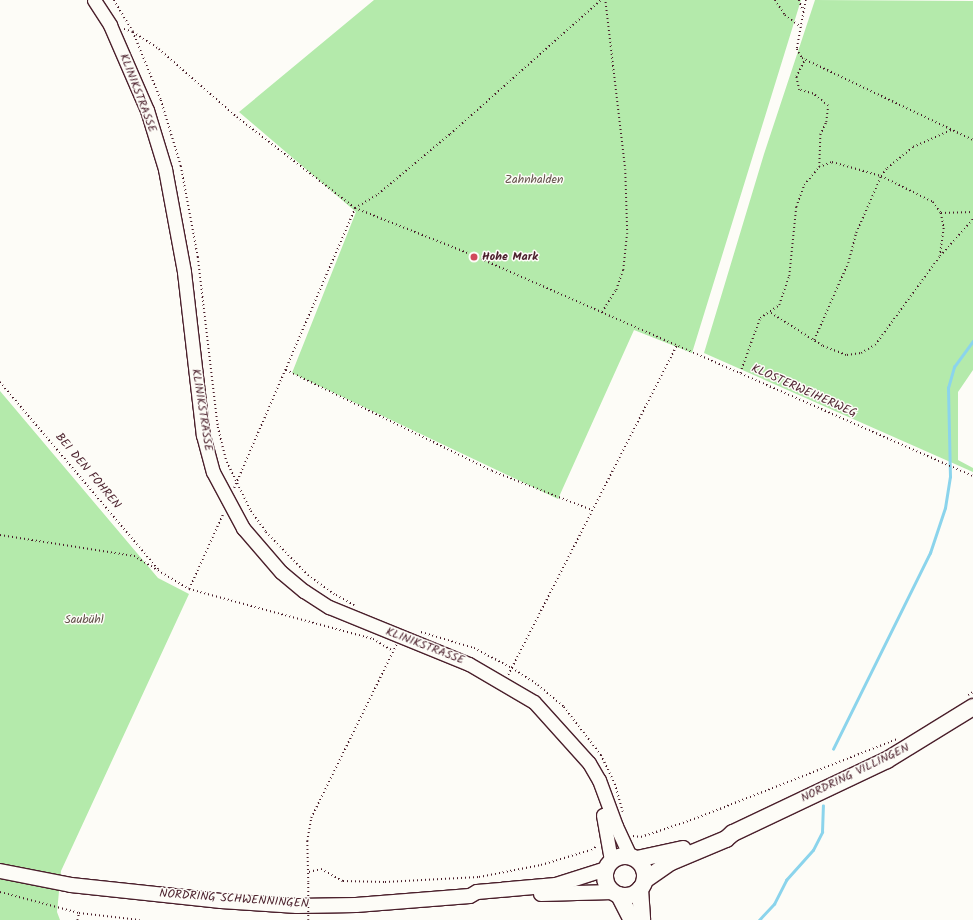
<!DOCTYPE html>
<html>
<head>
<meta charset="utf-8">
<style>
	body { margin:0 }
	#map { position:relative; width:973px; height:920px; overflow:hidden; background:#fdfcf7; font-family:Kalam,sans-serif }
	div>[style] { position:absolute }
	.green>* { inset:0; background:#b4eaab }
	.stream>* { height:2.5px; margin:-1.25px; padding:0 1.25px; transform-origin:1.25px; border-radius:1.25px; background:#8bd4ec }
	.path>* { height:1.5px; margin-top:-0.75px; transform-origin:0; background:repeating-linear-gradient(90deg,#4a1f2b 0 1px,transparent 0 4px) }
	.roads { filter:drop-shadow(1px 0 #4a1f2b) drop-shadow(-1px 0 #4a1f2b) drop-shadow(0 1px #4a1f2b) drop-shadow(0 -1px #4a1f2b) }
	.tertiary>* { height:13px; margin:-6.5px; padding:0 6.5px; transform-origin:6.5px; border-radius:6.5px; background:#fdfcf7 }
	.secondary>* { height:14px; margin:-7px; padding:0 7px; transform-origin:7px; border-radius:7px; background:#fdfcf7 }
	.primary>* { height:16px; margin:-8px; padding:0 8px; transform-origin:8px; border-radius:8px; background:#fdfcf7 }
	.primary>.ring { margin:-8px; padding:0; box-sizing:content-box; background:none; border:16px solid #fdfcf7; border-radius:50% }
	.path-bridge>* { height:1.5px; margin-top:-0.75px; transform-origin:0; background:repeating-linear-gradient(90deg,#4a1f2b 0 1px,transparent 0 4px) }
	.dots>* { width:11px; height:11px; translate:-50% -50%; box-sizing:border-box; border:2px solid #fdfcf7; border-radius:50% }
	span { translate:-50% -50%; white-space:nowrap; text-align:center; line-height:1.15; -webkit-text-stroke:3px #fdfcf7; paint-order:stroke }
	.street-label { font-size:12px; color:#4a1f2b }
	.park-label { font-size:12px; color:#64524b }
	.poi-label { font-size:12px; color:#4a1f2b; font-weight:700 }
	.left { translate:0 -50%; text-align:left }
</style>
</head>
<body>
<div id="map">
	<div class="green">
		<div style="clip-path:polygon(374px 0,801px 0,692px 353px,634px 330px,558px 499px,292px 373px,356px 212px,239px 112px)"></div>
		<div style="clip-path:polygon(815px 0,973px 1px,973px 370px,958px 392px,958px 460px,973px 468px,973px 472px,704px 353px,764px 154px)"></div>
		<div style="clip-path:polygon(0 391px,158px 578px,189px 594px,61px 871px,57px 912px,60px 920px,0 920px)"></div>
	</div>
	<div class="stream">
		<div style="left:833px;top:749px;width:219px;rotate:-63.7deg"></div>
		<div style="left:930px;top:553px;width:47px;rotate:-71.6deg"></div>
		<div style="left:945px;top:508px;width:31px;rotate:-81deg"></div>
		<div style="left:950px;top:477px;width:89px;rotate:-91.3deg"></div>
		<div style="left:948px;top:388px;width:22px;rotate:-74deg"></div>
		<div style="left:954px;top:367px;width:32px;rotate:-54deg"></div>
		<div style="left:759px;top:920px;width:22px;rotate:-47deg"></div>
		<div style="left:774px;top:904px;width:27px;rotate:-63deg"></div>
		<div style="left:786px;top:880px;width:40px;rotate:-48deg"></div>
		<div style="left:813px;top:850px;width:20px;rotate:-63deg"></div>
		<div style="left:822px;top:832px;width:26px;rotate:-88deg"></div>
	</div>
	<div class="path">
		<div style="left:114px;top:0;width:37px;rotate:59deg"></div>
		<div style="left:133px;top:32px;width:74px;rotate:67.6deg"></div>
		<div style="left:161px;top:100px;width:69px;rotate:73.1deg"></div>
		<div style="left:181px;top:166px;width:93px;rotate:79.4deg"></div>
		<div style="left:198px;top:257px;width:171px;rotate:83.3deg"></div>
		<div style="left:218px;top:427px;width:36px;rotate:76deg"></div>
		<div style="left:227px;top:462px;width:55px;rotate:63.9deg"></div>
		<div style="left:251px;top:511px;width:26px;rotate:54deg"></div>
		<div style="left:266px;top:532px;width:60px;rotate:45.7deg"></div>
		<div style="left:308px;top:575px;width:34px;rotate:36deg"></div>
		<div style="left:336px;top:595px;width:21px;rotate:29deg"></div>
		<div style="left:775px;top:0;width:18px;rotate:56deg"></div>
		<div style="left:785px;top:15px;width:20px;rotate:37deg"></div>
		<div style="left:799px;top:0;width:12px;rotate:70deg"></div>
		<div style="left:806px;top:0;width:50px;rotate:100.4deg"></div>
		<div style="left:797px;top:49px;width:10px;rotate:61deg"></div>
		<div style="left:802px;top:58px;width:190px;rotate:25.6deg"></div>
		<div style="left:124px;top:29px;width:9px;rotate:18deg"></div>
		<div style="left:133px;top:32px;width:31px;rotate:33deg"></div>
		<div style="left:159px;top:49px;width:103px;rotate:41.1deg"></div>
		<div style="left:237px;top:117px;width:149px;rotate:37.6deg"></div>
		<div style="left:355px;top:208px;width:124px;rotate:21.8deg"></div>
		<div style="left:470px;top:254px;width:550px;rotate:23.81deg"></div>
		<div style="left:819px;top:167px;width:14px;rotate:-21deg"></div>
		<div style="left:832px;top:162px;width:51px;rotate:15.9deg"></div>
		<div style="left:881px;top:176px;width:10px;rotate:-53deg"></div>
		<div style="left:887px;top:168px;width:33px;rotate:-39deg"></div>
		<div style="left:913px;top:147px;width:42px;rotate:-24.1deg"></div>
		<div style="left:941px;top:213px;width:32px;rotate:-2deg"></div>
		<div style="left:602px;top:312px;width:26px;rotate:-58deg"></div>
		<div style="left:616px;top:290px;width:21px;rotate:-71deg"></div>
		<div style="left:623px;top:270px;width:36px;rotate:-84deg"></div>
		<div style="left:627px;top:234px;width:64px;rotate:-91.8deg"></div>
		<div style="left:625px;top:170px;width:171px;rotate:-96.7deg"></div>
		<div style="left:771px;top:313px;width:62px;rotate:32.4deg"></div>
		<div style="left:823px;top:346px;width:26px;rotate:21deg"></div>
		<div style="left:847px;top:355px;width:14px;rotate:-8deg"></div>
		<div style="left:861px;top:353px;width:16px;rotate:-30deg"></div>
		<div style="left:875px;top:345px;width:110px;rotate:-53.9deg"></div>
		<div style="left:940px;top:256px;width:50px;rotate:-48.3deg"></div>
		<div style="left:814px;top:340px;width:84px;rotate:-66.2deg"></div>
		<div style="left:848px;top:263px;width:31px;rotate:-75deg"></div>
		<div style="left:856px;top:233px;width:62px;rotate:-66.3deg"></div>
		<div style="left:881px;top:176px;width:58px;rotate:26.6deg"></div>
		<div style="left:933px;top:202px;width:14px;rotate:54deg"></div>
		<div style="left:941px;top:213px;width:15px;rotate:79deg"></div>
		<div style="left:944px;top:228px;width:28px;rotate:98deg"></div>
		<div style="left:286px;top:370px;width:229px;rotate:26.1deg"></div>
		<div style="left:492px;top:471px;width:107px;rotate:21.3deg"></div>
		<div style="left:740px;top:373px;width:59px;rotate:-70deg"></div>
		<div style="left:760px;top:318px;width:23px;rotate:-34deg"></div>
		<div style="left:779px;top:305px;width:31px;rotate:-71deg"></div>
		<div style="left:789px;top:276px;width:69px;rotate:-84.2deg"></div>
		<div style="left:796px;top:207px;width:23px;rotate:-70deg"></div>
		<div style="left:804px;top:185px;width:23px;rotate:-50deg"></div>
		<div style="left:819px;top:167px;width:32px;rotate:-88deg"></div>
		<div style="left:820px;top:135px;width:14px;rotate:-65deg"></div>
		<div style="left:826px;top:122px;width:16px;rotate:-83deg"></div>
		<div style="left:828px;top:106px;width:19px;rotate:-141deg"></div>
		<div style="left:813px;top:94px;width:15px;rotate:-164deg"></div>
		<div style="left:799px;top:90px;width:13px;rotate:-103deg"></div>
		<div style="left:796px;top:77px;width:20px;rotate:-63deg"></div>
		<div style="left:0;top:382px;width:248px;rotate:49.8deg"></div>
		<div style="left:234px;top:488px;width:305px;rotate:-66.6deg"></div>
		<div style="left:355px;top:208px;width:27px;rotate:-31deg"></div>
		<div style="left:378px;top:194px;width:94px;rotate:-39.8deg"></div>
		<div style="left:450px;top:134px;width:202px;rotate:-41.6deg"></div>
		<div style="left:0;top:535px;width:136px;rotate:8.9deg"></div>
		<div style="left:134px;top:556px;width:64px;rotate:31deg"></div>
		<div style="left:189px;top:589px;width:191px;rotate:15.2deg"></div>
		<div style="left:373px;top:639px;width:23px;rotate:31deg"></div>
		<div style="left:189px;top:589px;width:82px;rotate:-65.6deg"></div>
		<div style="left:421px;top:632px;width:55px;rotate:16.8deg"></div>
		<div style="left:474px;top:648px;width:43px;rotate:27.8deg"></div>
		<div style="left:512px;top:668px;width:31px;rotate:33deg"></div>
		<div style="left:538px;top:685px;width:34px;rotate:40deg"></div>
		<div style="left:564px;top:707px;width:61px;rotate:52.4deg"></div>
		<div style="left:601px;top:755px;width:32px;rotate:64deg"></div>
		<div style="left:615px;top:784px;width:29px;rotate:74deg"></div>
		<div style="left:508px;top:675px;width:371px;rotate:-62.9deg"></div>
		<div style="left:968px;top:695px;width:6px;rotate:-31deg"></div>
		<div style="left:633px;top:836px;width:8px;rotate:7deg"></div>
		<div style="left:641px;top:837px;width:56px;rotate:-18.8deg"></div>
		<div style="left:694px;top:819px;width:218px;rotate:-21.5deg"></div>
		<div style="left:309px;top:872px;width:12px;rotate:-14deg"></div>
		<div style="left:321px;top:869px;width:25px;rotate:29deg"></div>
		<div style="left:343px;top:881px;width:42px;rotate:1.4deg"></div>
		<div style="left:385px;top:882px;width:94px;rotate:-3deg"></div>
		<div style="left:479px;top:877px;width:63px;rotate:-11deg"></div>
		<div style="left:541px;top:865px;width:52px;rotate:-16.7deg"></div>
		<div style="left:591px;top:850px;width:7px;rotate:-34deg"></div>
		<div style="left:308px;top:882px;width:41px;rotate:-91.4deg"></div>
		<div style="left:307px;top:841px;width:23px;rotate:-80deg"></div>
		<div style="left:311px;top:818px;width:193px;rotate:-63.8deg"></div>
		<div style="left:0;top:892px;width:82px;rotate:14.9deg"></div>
		<div style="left:79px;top:913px;width:61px;rotate:6.5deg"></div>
		<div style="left:77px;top:920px;width:7px;rotate:-74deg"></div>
	</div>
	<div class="roads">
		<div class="tertiary">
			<div style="left:94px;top:0;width:30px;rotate:57deg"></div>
			<div style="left:110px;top:25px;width:93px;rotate:66.5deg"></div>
			<div style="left:147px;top:110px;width:62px;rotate:73deg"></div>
			<div style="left:165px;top:169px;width:105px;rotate:79.5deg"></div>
			<div style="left:184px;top:272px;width:164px;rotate:83.4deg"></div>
			<div style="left:203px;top:435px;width:38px;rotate:75deg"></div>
			<div style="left:213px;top:472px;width:64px;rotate:61.8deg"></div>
			<div style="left:243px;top:528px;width:58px;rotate:49.2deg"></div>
			<div style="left:281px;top:572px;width:30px;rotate:40deg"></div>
			<div style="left:304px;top:591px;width:30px;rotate:33deg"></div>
			<div style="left:329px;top:607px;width:151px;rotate:22.2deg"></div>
			<div style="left:469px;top:664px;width:75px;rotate:30.3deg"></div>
			<div style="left:534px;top:702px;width:82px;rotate:48deg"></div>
			<div style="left:589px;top:763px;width:20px;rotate:60deg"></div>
			<div style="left:599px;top:780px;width:49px;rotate:69.7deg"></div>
			<div style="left:616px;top:826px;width:33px;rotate:65deg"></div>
			<div style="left:603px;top:815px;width:46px;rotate:79.9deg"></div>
		</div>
		<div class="secondary">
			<div style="left:0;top:871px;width:72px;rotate:11.2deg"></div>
			<div style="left:71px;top:885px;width:151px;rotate:6.1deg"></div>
			<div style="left:221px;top:901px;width:76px;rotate:3.8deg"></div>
			<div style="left:297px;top:906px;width:59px;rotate:-1deg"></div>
			<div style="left:356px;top:905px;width:114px;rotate:-4.5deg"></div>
			<div style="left:470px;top:896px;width:8px;rotate:-30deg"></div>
			<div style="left:477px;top:892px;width:79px;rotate:-5.1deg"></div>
			<div style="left:556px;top:885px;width:52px;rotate:-17.7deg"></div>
			<div style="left:541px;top:894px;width:72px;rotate:-1.6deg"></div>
		</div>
		<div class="primary">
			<div class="ring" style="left:605px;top:856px;width:24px;height:24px"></div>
			<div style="left:637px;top:859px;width:47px;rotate:-12.3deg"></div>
			<div style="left:645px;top:880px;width:32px;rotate:-35deg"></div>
			<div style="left:671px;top:862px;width:60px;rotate:-22.7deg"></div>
			<div style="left:726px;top:839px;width:9px;rotate:-41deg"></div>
			<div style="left:733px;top:833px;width:170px;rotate:-25.4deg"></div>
			<div style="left:887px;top:760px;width:101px;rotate:-31.6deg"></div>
			<div style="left:640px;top:889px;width:31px;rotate:86deg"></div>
			<div style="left:619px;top:895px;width:28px;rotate:63deg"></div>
		</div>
	</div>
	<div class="path-bridge">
		<div style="left:308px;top:920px;width:38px;rotate:-90deg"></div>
	</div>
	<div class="dots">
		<div style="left:474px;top:257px;background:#d1495b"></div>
	</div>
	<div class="street-label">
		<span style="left:138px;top:93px;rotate:69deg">KLINIKSTRASSE</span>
		<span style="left:804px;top:391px;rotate:24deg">KLOSTERWEIHERWEG</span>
		<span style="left:202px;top:410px;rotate:81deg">KLINIKSTRASSE</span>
		<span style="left:88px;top:471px;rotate:50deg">BEI DEN FOHREN</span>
		<span style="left:425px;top:646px;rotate:21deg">KLINIKSTRASSE</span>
		<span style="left:855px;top:773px;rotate:-26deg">NORDRING VILLINGEN</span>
		<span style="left:234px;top:899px;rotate:4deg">NORDRING SCHWENNINGEN</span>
	</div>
	<div class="park-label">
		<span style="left:534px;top:180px">Zahnhalden</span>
		<span style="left:84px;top:620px">Saubühl</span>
	</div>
	<div class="poi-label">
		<span class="left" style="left:482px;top:257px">Hohe Mark</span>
	</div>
</div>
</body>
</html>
